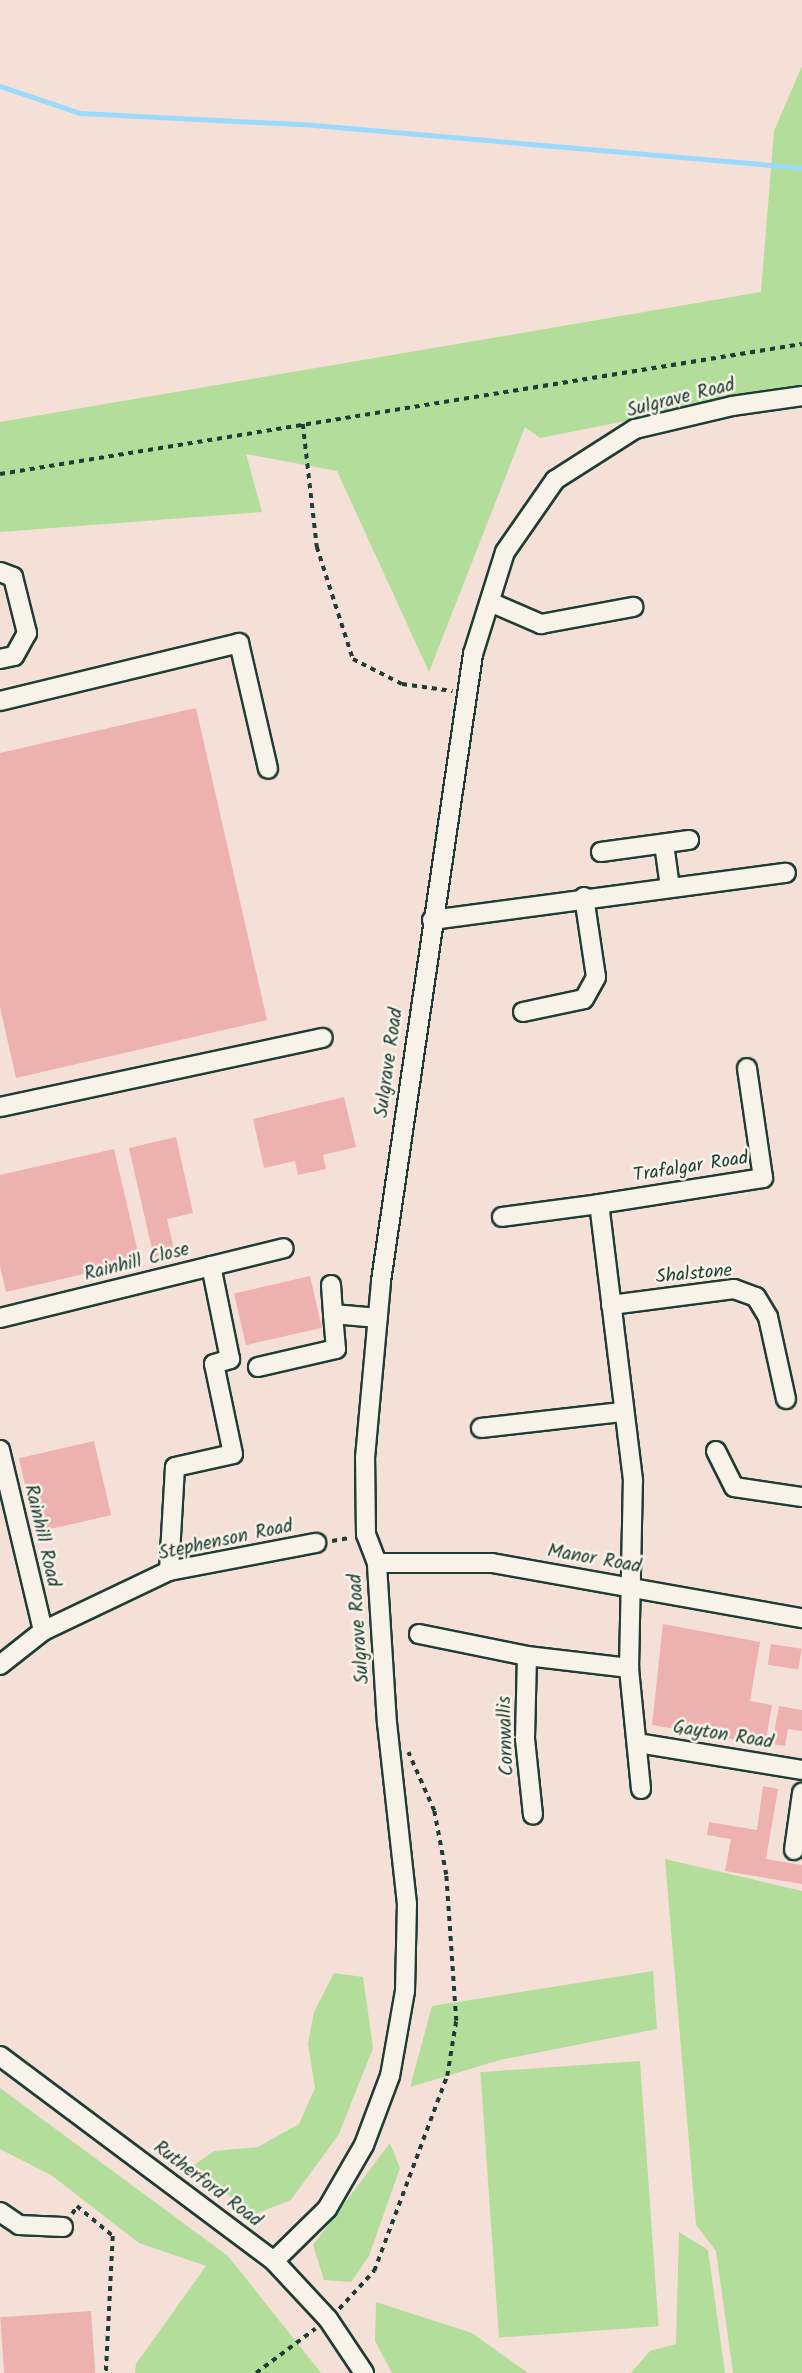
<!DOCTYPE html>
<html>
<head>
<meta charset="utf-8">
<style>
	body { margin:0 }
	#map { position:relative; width:802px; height:2373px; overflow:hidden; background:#f4e0d7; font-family:Kalam,sans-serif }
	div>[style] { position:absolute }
	.green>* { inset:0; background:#b3dd9a; transform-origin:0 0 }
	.stream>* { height:5px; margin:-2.5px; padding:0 2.5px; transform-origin:2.5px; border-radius:2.5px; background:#9adafc }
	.building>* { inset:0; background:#edb2b0; transform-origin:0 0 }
	.path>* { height:3.5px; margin-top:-1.75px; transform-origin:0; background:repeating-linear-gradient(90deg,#1f3d34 0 5px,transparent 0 10px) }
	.roads { filter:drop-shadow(2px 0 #1f3d34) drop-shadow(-2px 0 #1f3d34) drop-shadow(0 2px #1f3d34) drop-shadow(0 -2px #1f3d34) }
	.minor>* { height:18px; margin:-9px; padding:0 9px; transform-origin:9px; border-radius:9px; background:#f7f3e8 }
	span { translate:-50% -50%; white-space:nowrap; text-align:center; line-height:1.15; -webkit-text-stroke:5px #f7f3e8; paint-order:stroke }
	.street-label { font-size:19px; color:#1f3d34 }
</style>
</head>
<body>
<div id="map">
	<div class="green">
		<div style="clip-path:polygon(802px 66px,802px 386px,540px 438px,525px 427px,429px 672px,337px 471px,246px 454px,262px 512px,0 532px,0 422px,761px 292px,774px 131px)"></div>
		<div style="clip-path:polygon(665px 1859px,802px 1891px,802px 2373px,733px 2373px,716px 2251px,696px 2225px)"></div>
		<div style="clip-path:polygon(653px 1971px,657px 2029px,500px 2060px,410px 2087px,432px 2006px)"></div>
		<div style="clip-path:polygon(334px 1973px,363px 1977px,373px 2048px,339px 2134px,291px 2200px,255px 2214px,190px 2168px,214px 2151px,258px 2147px,299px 2124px,315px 2088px,308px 2044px,314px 2012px)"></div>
		<div style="left:640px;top:2061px;width:266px;height:160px;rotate:86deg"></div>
		<div style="clip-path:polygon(0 2088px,228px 2256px,321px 2373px,135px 2373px,136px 2364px,206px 2266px,139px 2243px,51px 2175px,0 2149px)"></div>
		<div style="clip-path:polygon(390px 2143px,400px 2168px,369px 2256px,351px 2282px,324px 2280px,313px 2245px)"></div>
		<div style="clip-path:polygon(679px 2232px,708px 2250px,725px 2373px,631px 2373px,650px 2351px,676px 2344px)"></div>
		<div style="clip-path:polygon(376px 2302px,472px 2333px,528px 2373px,392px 2373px,375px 2341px)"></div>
	</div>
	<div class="stream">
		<div style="left:0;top:86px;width:84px;rotate:18.6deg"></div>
		<div style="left:80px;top:113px;width:234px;rotate:2.9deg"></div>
		<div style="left:314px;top:125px;width:490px;rotate:5deg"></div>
	</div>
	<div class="building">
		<div style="clip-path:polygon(196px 708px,267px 1020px,16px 1078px,0 1007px,0 753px)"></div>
		<div style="clip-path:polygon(344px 1097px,356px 1147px,323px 1155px,326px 1169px,298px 1175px,295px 1161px,264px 1168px,253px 1119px)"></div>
		<div style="clip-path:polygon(176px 1137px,193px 1213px,167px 1219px,175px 1254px,154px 1258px,129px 1148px)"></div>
		<div style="clip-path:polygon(114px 1149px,140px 1261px,6px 1292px,0 1266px,0 1175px)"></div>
		<div style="left:310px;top:1276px;width:53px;height:78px;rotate:77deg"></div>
		<div style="left:94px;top:1441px;width:76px;height:77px;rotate:77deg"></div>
		<div style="clip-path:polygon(663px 1624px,760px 1642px,750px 1701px,772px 1705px,765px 1745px,652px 1725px)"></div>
		<div style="left:771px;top:1644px;width:31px;height:21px;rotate:9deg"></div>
		<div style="clip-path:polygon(779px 1706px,802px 1710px,802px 1731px,788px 1729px,785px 1746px,772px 1744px)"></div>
		<div style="clip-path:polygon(763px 1786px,778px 1789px,766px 1859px,802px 1865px,802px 1884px,725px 1871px,731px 1839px,707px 1835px,709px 1822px,757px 1830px)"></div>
		<div style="left:91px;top:2311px;width:62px;height:91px;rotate:86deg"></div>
	</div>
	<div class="path">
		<div style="left:303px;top:424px;width:124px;rotate:83.5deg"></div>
		<div style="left:317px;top:547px;width:118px;rotate:72.2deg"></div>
		<div style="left:353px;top:659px;width:55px;rotate:27deg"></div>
		<div style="left:402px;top:684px;width:51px;rotate:7.8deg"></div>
		<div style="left:0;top:474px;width:812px;rotate:-9.21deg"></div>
		<div style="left:332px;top:1541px;width:17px;rotate:-10deg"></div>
		<div style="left:72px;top:2214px;width:9px;rotate:-58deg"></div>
		<div style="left:77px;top:2206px;width:47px;rotate:39.8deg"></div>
		<div style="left:113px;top:2236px;width:137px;rotate:92.9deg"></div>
		<div style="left:339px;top:2309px;width:52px;rotate:-47.4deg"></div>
		<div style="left:374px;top:2271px;width:208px;rotate:-69.5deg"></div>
		<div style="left:447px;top:2076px;width:56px;rotate:-80.7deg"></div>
		<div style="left:456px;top:2021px;width:146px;rotate:-93.9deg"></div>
		<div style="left:446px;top:1875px;width:65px;rotate:-100.6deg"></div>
		<div style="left:434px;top:1811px;width:64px;rotate:-113.8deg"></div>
		<div style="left:256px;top:2373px;width:74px;rotate:-36.7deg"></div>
	</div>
	<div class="roads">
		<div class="minor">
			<div style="left:0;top:572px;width:14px;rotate:21deg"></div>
			<div style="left:13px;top:577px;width:58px;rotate:76deg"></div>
			<div style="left:27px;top:633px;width:26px;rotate:119deg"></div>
			<div style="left:14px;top:656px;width:14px;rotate:168deg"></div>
			<div style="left:490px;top:602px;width:56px;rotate:23.3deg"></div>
			<div style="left:541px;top:624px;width:94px;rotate:-10.5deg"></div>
			<div style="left:0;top:701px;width:246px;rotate:-13.6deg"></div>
			<div style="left:239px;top:643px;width:129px;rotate:77deg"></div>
			<div style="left:664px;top:844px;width:43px;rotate:82.1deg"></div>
			<div style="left:601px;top:852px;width:89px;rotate:-7.8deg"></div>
			<div style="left:432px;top:920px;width:357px;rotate:-7.6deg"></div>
			<div style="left:523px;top:1012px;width:62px;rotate:-12deg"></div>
			<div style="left:584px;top:999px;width:25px;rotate:-61deg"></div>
			<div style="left:596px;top:977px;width:81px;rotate:-98.5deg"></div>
			<div style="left:0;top:1107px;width:330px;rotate:-12.1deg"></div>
			<div style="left:502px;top:1217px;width:98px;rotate:-7.6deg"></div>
			<div style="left:331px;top:1285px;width:29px;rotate:86deg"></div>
			<div style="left:333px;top:1314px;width:45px;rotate:5.1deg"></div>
			<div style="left:611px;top:1305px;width:124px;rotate:-7.4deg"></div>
			<div style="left:734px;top:1289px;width:23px;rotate:20deg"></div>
			<div style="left:756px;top:1297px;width:23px;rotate:59deg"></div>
			<div style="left:768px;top:1317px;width:84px;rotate:77.6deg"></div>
			<div style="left:0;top:1318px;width:292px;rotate:-13.8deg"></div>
			<div style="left:258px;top:1367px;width:80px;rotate:-13deg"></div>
			<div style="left:336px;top:1349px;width:35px;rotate:-95deg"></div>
			<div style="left:481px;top:1428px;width:141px;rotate:-6.5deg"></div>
			<div style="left:0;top:1450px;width:186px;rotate:76.6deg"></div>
			<div style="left:716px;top:1451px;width:40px;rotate:63.4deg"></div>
			<div style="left:734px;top:1487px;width:69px;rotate:8.4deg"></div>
			<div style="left:377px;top:1563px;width:115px"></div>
			<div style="left:492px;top:1563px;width:315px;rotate:10.1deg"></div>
			<div style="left:169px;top:1571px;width:104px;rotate:-86.7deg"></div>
			<div style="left:175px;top:1467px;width:59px;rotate:-12.6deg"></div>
			<div style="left:233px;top:1454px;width:92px;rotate:-101.9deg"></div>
			<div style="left:214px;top:1364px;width:17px;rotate:-17deg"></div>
			<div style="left:230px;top:1359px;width:95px;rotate:-101.5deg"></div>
			<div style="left:419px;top:1634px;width:110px;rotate:11.5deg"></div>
			<div style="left:527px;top:1656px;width:103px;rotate:6.7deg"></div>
			<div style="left:527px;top:1656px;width:83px;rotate:91.4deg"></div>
			<div style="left:525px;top:1739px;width:76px;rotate:84deg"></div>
			<div style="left:0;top:1665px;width:55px;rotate:-38.3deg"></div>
			<div style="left:43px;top:1631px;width:140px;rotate:-25.5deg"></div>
			<div style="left:169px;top:1571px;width:150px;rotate:-10.8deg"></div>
			<div style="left:638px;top:1743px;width:166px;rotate:9.3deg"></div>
			<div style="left:641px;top:1789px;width:122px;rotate:-95.7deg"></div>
			<div style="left:629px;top:1668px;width:188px;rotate:-88.8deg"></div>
			<div style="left:633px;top:1480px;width:278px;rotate:-97deg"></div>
			<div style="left:599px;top:1204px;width:166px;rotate:-9deg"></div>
			<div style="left:763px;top:1178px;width:111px;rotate:-98.3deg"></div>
			<div style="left:794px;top:1850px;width:58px;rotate:-82deg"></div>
			<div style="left:0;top:2056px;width:342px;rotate:36.8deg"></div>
			<div style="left:274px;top:2261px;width:79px;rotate:47deg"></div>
			<div style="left:328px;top:2319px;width:65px;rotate:56.3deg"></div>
			<div style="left:0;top:2212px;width:23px;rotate:34deg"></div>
			<div style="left:19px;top:2225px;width:44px;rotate:2.6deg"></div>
			<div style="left:274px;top:2261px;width:74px;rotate:-44.5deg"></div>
			<div style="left:327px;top:2209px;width:74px;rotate:-60deg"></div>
			<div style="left:364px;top:2145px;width:74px;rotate:-69.4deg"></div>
			<div style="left:390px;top:2076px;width:86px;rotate:-80deg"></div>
			<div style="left:405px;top:1991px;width:87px;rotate:-88.7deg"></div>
			<div style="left:407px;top:1904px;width:181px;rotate:-96.3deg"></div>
			<div style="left:387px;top:1724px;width:161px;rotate:-93.6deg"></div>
			<div style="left:377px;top:1563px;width:30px;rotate:-111deg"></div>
			<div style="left:366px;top:1535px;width:77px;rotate:-90.7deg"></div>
			<div style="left:365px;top:1458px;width:178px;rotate:-84.8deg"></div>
			<div style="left:381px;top:1281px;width:634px;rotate:-81.65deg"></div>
			<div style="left:473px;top:654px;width:107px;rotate:-72.6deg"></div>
			<div style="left:505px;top:552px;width:88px;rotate:-55.2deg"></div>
			<div style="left:555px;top:480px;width:95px;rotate:-32.5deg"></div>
			<div style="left:635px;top:429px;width:100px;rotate:-13.3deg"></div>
			<div style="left:732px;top:406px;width:71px;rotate:-8.1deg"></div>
		</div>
	</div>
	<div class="street-label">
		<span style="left:681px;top:399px;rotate:-14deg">Sulgrave Road</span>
		<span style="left:390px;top:1063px;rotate:-82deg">Sulgrave Road</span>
		<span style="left:691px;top:1168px;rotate:-9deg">Trafalgar Road</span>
		<span style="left:137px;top:1263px;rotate:-14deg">Rainhill Close</span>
		<span style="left:694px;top:1275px;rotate:-5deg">Shalstone</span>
		<span style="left:41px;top:1536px;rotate:77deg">Rainhill Road</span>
		<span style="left:226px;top:1541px;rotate:-12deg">Stephenson Road</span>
		<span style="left:594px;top:1560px;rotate:10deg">Manor Road</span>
		<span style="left:360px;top:1629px;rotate:-94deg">Sulgrave Road</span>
		<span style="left:507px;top:1736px;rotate:-92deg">Cornwallis</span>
		<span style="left:723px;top:1736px;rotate:9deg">Gayton Road</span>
		<span style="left:207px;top:2185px;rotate:37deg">Rutherford Road</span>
	</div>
</div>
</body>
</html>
